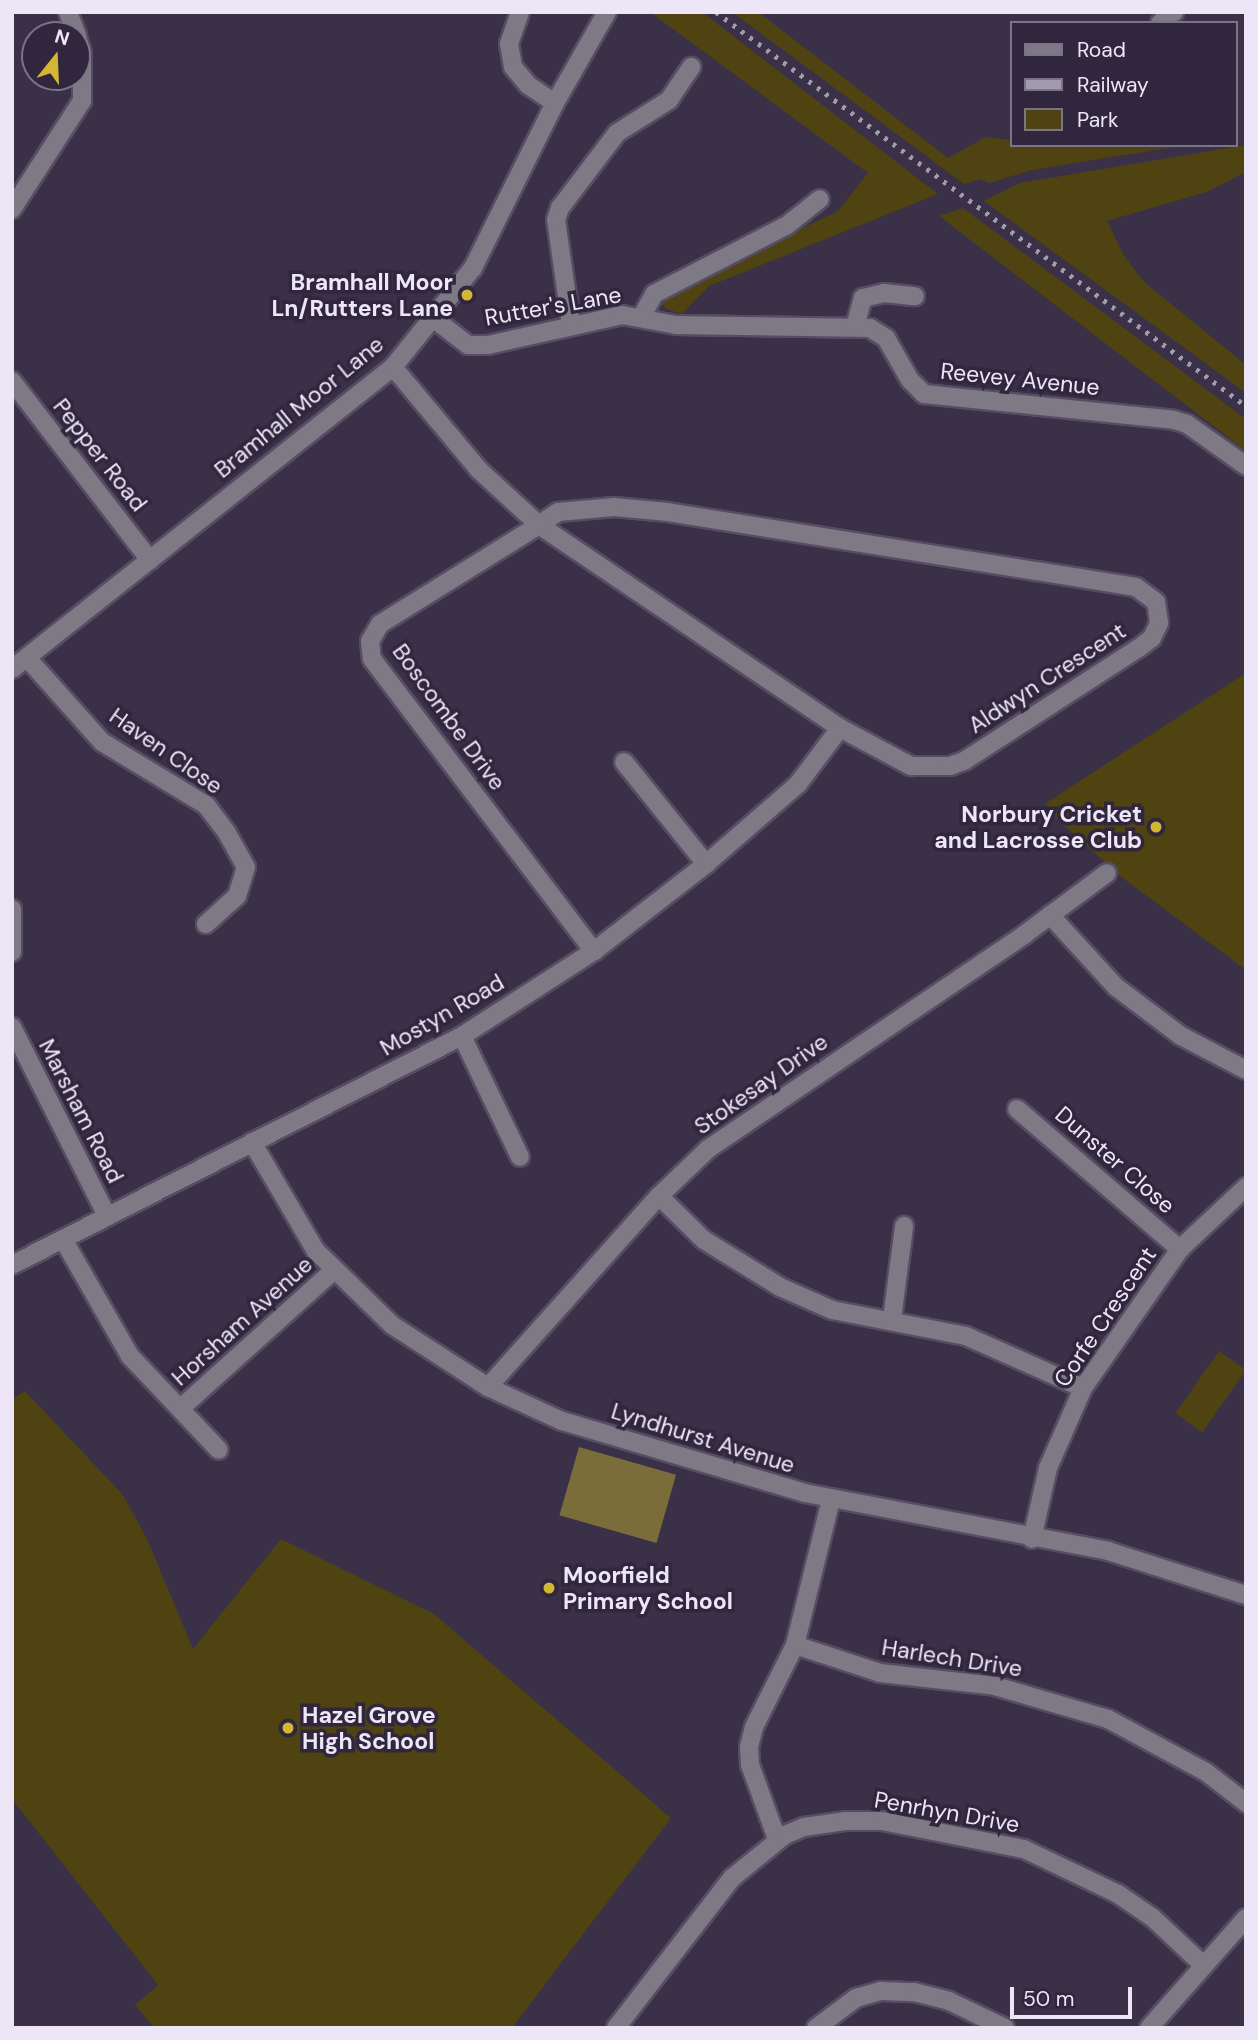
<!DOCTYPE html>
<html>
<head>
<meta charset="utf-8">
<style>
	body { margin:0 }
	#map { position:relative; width:1258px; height:2040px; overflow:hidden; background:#3a3048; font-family:"DM Sans",sans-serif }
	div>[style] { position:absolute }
	.green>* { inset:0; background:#4f4312; transform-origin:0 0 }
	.forest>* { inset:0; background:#7a6d3a; transform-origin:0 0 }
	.roads { filter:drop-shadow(2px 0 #564d64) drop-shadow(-2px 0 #564d64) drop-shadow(0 2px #564d64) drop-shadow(0 -2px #564d64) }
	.minor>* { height:18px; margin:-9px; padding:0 9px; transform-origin:9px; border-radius:9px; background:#7d7985 }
	.rail>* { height:5px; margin-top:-2.5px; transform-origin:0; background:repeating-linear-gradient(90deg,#a29aad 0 3.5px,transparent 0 10.5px) }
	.dots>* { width:19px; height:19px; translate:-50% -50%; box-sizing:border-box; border:4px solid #30263d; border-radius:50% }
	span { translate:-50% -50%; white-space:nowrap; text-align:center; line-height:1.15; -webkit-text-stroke:7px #30263d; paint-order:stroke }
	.poi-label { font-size:23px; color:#ece6f6; font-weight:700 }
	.right { translate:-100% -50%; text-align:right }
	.left { translate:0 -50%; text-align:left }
	.street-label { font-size:23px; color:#ece6f6 }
	.frame { position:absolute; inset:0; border:14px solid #ece6f6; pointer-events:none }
	.legend { position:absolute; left:1010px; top:21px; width:228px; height:126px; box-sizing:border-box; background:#30263d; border:2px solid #7b7387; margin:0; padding:9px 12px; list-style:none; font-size:21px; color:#ece6f6 }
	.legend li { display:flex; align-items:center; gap:14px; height:35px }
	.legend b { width:35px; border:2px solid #7b7387 }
	.north { position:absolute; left:21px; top:21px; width:70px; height:70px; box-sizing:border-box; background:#30263d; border:2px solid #7b7387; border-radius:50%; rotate:18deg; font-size:19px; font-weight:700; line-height:28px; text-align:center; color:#ece6f6 }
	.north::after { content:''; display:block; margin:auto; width:24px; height:32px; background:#d4b635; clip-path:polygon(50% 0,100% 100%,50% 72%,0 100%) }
	.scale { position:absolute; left:1010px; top:1987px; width:122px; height:32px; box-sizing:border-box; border:4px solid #ece6f6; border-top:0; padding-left:9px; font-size:21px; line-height:24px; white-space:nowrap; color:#ece6f6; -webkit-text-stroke:5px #30263d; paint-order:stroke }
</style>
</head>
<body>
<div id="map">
	<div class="green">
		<div style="clip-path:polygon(650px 12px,702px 12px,938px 194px,709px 286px,682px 314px,666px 309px,661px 303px,670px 292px,838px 211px,868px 173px)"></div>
		<div style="clip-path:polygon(732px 12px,758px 12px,948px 158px,986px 137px,1011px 140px,1011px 145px,1187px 145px,1032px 170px,989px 183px,981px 179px,964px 184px)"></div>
		<div style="clip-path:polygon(1246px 145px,1246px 172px,1206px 192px,1107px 221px,1123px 254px,1143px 281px,1246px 365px,1246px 393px,984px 201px,1020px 183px)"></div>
		<div style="clip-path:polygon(963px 208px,1246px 419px,1246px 451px,939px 216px)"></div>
		<div style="clip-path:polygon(1246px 673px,1246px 970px,1120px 876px,1052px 814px,1046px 803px)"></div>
		<div style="left:1219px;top:1351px;width:33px;height:76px;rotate:35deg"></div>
		<div style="clip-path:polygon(25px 1391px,123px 1495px,148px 1541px,193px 1649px,281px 1539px,434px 1614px,671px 1818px,512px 2028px,154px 2028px,135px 2005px,158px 1985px,12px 1799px,12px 1399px)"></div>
	</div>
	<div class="forest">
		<div style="left:579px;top:1447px;width:101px;height:71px;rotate:16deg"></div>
	</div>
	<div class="roads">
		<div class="minor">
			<div style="left:68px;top:12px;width:25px;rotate:69deg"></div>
			<div style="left:520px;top:12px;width:34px;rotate:109deg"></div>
			<div style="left:509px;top:44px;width:23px;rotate:80deg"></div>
			<div style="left:513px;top:67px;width:23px;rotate:50deg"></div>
			<div style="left:528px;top:85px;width:32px;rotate:34deg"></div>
			<div style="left:1160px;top:23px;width:18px;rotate:-38deg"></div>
			<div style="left:12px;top:209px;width:129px;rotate:-57.1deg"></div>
			<div style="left:82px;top:101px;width:47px;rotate:-90deg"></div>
			<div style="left:82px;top:54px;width:19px;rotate:-106deg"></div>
			<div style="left:642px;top:316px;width:25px;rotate:-61deg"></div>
			<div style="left:654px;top:294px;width:148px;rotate:-27.3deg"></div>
			<div style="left:786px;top:226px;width:43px;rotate:-38.5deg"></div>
			<div style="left:433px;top:318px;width:44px;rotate:37.6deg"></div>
			<div style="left:468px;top:345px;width:20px"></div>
			<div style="left:488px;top:345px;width:137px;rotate:-12.6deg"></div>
			<div style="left:622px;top:315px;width:55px;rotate:10.5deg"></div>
			<div style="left:676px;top:325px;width:194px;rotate:0.9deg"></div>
			<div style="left:870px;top:328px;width:19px;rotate:32deg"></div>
			<div style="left:886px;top:338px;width:48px;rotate:60.3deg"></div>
			<div style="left:910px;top:380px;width:20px;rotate:45deg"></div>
			<div style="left:924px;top:394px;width:251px;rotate:5.9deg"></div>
			<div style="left:1174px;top:420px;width:14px;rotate:17deg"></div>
			<div style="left:1187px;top:424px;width:72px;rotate:35.4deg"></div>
			<div style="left:571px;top:325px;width:106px;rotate:-98.1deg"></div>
			<div style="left:556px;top:220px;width:13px;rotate:-72deg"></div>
			<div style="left:560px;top:208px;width:94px;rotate:-52.8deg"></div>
			<div style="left:617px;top:133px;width:62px;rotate:-32.4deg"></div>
			<div style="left:669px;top:100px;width:40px;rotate:-56deg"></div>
			<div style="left:855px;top:327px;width:30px;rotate:-75deg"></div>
			<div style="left:863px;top:298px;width:22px;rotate:-13deg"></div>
			<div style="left:884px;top:293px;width:31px;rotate:6deg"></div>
			<div style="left:393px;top:367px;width:134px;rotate:50.1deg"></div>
			<div style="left:479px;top:470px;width:81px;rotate:42.5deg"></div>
			<div style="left:539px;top:525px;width:363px;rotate:34deg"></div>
			<div style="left:840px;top:728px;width:81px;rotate:28.2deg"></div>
			<div style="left:911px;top:766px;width:39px"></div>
			<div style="left:950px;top:766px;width:15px;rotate:-20deg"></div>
			<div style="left:964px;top:761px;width:208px;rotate:-32.9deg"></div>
			<div style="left:1139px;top:648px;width:16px;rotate:-38deg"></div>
			<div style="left:1152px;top:638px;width:17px;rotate:-65deg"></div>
			<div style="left:1159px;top:623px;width:21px;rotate:-98deg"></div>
			<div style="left:1156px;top:602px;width:25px;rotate:-143deg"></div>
			<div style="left:1136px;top:587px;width:474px;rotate:-170.9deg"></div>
			<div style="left:668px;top:512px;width:54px;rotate:-174.7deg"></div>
			<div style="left:614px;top:507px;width:56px;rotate:174.9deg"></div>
			<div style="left:558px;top:512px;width:23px;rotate:146deg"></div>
			<div style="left:539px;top:525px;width:187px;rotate:148.1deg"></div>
			<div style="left:380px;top:624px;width:20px;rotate:120deg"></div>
			<div style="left:370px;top:641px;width:18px;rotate:84deg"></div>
			<div style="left:372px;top:659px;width:367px;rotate:52.8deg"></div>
			<div style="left:12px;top:381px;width:226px;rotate:52.4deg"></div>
			<div style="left:28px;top:659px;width:111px;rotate:48.3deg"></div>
			<div style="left:102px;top:742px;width:122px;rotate:31.2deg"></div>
			<div style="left:206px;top:805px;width:35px;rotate:53deg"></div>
			<div style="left:227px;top:833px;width:39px;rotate:61deg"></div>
			<div style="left:246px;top:867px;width:30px;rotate:107deg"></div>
			<div style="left:237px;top:896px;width:42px;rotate:137.9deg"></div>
			<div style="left:12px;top:669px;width:486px;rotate:-38.4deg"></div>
			<div style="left:393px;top:367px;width:127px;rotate:-51.1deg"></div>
			<div style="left:473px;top:268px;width:184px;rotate:-63.6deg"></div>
			<div style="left:555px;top:103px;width:105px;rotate:-60.3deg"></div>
			<div style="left:624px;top:762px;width:131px;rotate:51.2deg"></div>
			<div style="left:12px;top:909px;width:43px;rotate:90deg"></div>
			<div style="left:1050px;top:915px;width:98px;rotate:47.5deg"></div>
			<div style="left:1116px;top:987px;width:81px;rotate:37deg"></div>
			<div style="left:1181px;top:1036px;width:73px;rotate:27.6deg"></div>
			<div style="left:12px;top:1027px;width:212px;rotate:63.3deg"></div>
			<div style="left:462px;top:1036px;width:134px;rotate:64.4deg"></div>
			<div style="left:1017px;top:1109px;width:215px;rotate:40.7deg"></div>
			<div style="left:252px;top:1142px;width:126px;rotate:59.6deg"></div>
			<div style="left:316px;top:1251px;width:106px;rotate:44.2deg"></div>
			<div style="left:392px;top:1325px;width:114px;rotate:32.9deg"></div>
			<div style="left:488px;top:1387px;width:81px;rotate:24.7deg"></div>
			<div style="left:562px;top:1421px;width:253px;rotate:16.5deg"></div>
			<div style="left:805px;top:1493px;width:309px;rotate:10.8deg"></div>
			<div style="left:1108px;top:1551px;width:145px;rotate:17.7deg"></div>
			<div style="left:659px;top:1196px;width:63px;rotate:44.4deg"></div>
			<div style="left:704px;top:1240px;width:89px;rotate:31.7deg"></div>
			<div style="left:780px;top:1287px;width:57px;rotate:23.9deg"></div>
			<div style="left:832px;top:1310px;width:136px;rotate:11deg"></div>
			<div style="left:966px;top:1336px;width:128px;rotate:24deg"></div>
			<div style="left:63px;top:1239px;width:135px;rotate:60.2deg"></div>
			<div style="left:130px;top:1356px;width:129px;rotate:46.6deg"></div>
			<div style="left:12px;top:1265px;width:505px;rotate:-26.97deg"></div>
			<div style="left:462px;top:1036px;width:157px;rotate:-32.8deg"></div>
			<div style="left:594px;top:951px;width:142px;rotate:-37.8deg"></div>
			<div style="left:706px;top:864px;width:122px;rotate:-41deg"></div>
			<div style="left:798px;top:784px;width:70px;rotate:-53.1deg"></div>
			<div style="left:892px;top:1319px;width:94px;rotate:-82.6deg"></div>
			<div style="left:488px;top:1387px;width:256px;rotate:-48.2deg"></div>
			<div style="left:659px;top:1196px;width:68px;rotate:-43.8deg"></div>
			<div style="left:708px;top:1149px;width:383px;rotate:-34.1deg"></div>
			<div style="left:1025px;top:934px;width:102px;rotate:-36.6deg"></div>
			<div style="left:182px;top:1407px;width:205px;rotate:-42deg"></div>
			<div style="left:1032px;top:1539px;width:73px;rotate:-77.3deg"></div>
			<div style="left:1048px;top:1468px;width:87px;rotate:-66.4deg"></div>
			<div style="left:1083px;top:1388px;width:169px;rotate:-55.1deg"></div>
			<div style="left:1180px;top:1249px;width:91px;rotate:-43.2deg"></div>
			<div style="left:795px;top:1645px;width:89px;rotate:18.2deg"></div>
			<div style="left:880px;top:1673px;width:116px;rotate:6.4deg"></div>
			<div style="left:995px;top:1686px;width:118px;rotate:16.3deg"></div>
			<div style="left:1108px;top:1719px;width:111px;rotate:28.4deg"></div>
			<div style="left:1206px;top:1772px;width:51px;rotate:37.8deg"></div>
			<div style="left:777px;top:1839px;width:79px;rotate:-110deg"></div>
			<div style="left:750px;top:1765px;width:18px;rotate:-93deg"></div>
			<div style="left:749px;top:1747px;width:21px;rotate:-76deg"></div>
			<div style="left:754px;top:1727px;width:92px;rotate:-63.4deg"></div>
			<div style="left:795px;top:1645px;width:150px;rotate:-76.1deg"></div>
			<div style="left:616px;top:2028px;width:190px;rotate:-52.3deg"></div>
			<div style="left:732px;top:1878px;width:68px;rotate:-39.1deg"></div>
			<div style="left:785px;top:1835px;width:21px;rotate:-23deg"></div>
			<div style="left:804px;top:1827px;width:41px;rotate:-8.3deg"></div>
			<div style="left:845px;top:1821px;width:37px"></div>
			<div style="left:882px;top:1821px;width:145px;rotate:11.2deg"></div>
			<div style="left:1024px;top:1849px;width:104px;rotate:25.6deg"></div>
			<div style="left:1118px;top:1894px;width:42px;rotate:34.4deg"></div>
			<div style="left:1153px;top:1918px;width:67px;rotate:43.2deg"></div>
			<div style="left:816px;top:2028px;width:50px;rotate:-36.9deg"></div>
			<div style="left:856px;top:1998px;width:26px;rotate:-16deg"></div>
			<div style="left:881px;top:1991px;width:33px;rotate:2deg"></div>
			<div style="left:914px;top:1992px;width:36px;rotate:14deg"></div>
			<div style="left:949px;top:2001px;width:62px;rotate:25.7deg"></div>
			<div style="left:1149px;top:2028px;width:147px;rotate:-48.6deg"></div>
		</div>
	</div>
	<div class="rail">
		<div style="left:716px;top:12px;width:660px;rotate:36.63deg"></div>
	</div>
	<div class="dots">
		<div style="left:467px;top:295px;background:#d4b635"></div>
		<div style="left:1156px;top:827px;background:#d4b635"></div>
		<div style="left:549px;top:1588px;background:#d4b635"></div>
		<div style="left:288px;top:1728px;background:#d4b635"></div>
	</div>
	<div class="poi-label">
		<span class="right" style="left:453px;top:295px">Bramhall Moor<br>Ln/Rutters Lane</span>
		<span class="right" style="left:1142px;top:827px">Norbury Cricket<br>and Lacrosse Club</span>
		<span class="left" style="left:563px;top:1588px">Moorfield<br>Primary School</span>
		<span class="left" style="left:302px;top:1728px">Hazel Grove<br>High School</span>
	</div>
	<div class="street-label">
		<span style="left:553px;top:306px;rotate:-10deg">Rutter's Lane</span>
		<span style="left:1020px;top:379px;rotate:6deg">Reevey Avenue</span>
		<span style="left:299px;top:407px;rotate:-39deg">Bramhall Moor Lane</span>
		<span style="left:100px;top:455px;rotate:52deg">Pepper Road</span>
		<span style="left:1047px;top:678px;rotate:-33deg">Aldwyn Crescent</span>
		<span style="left:449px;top:717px;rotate:54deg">Boscombe Drive</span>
		<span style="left:166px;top:751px;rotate:35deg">Haven Close</span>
		<span style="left:442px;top:1015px;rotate:-30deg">Mostyn Road</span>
		<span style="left:761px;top:1084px;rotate:-35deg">Stokesay Drive</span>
		<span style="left:81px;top:1111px;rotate:63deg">Marsham Road</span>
		<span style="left:1115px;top:1160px;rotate:41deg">Dunster Close</span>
		<span style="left:1105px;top:1317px;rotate:-56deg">Corfe Crescent</span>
		<span style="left:242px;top:1321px;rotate:-42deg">Horsham Avenue</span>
		<span style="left:703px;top:1438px;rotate:17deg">Lyndhurst Avenue</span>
		<span style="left:952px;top:1658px;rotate:9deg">Harlech Drive</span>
		<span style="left:947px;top:1812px;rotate:10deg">Penrhyn Drive</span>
	</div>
	<div class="frame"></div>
	<ul class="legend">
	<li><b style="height:9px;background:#7d7985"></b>Road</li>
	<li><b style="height:9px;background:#a29aad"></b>Railway</li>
	<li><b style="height:19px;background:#4f4312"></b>Park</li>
	</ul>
	<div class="north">N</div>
	<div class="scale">50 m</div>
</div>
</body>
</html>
